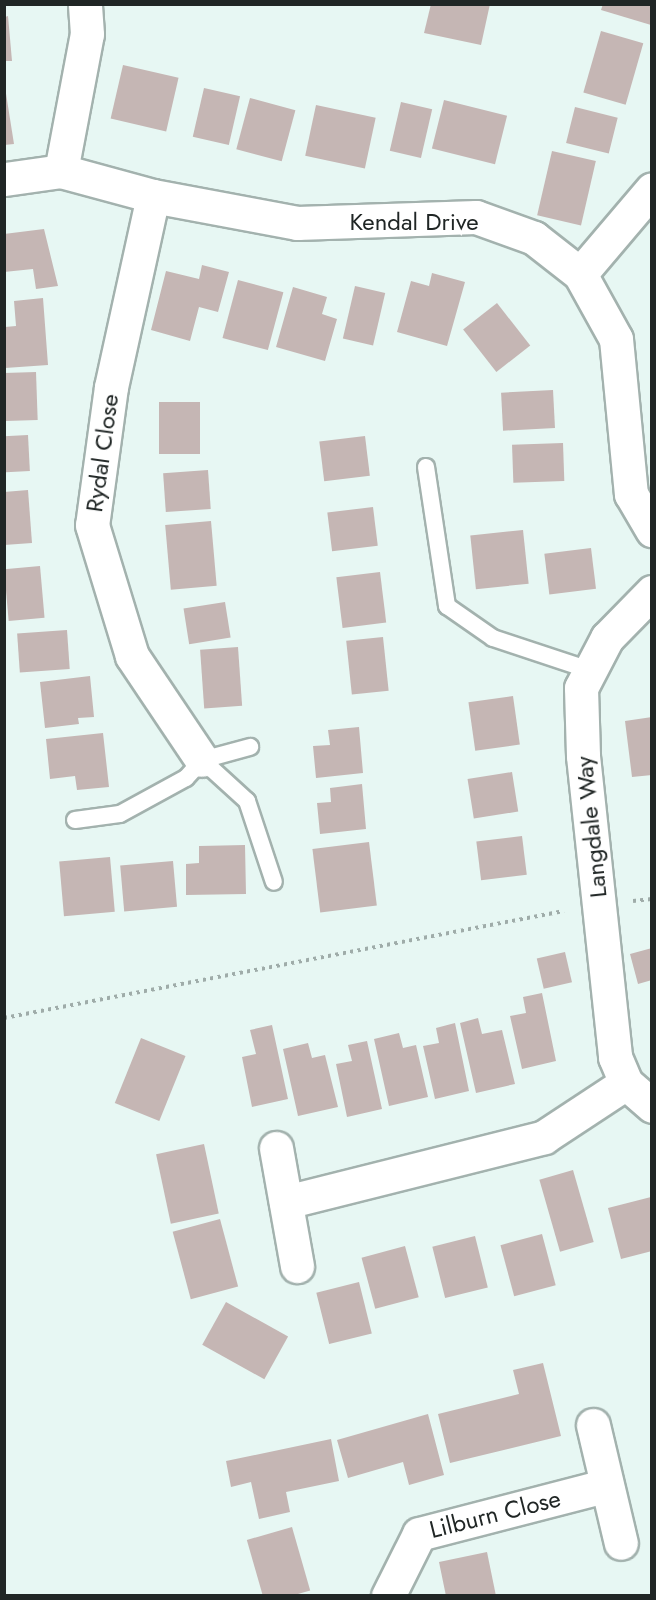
<!DOCTYPE html>
<html>
<head>
<meta charset="utf-8">
<style>
	body { margin:0 }
	#map { position:relative; width:656px; height:1600px; overflow:hidden; background:#e7f7f3; font-family:Jost,sans-serif }
	div>[style] { position:absolute }
	.building>* { inset:0; background:#c5b6b4; transform-origin:0 0 }
	.path>* { height:4px; margin-top:-2px; transform-origin:0; background:repeating-linear-gradient(90deg,#9faca9 0 3px,transparent 0 7.5px) }
	.roads { filter:drop-shadow(2px 0 #a3b2ae) drop-shadow(-2px 0 #a3b2ae) drop-shadow(0 2px #a3b2ae) drop-shadow(0 -2px #a3b2ae) }
	.service>* { height:16px; margin:-8px; padding:0 8px; transform-origin:8px; border-radius:8px; background:#fff }
	.minor>* { height:33px; margin:-16.5px; padding:0 16.5px; transform-origin:16.5px; border-radius:16.5px; background:#fff }
	span { translate:-50% -50%; white-space:nowrap; text-align:center; line-height:1.15; -webkit-text-stroke:4.5px #fff; paint-order:stroke }
	.street-label { font-size:24px; color:#202625 }
	.frame { position:absolute; inset:0; border:6px solid #202625; pointer-events:none }
</style>
</head>
<body>
<div id="map">
	<div class="building">
		<div style="clip-path:polygon(431px 4px,490px 4px,481px 45px,424px 33px)"></div>
		<div style="clip-path:polygon(603px 4px,652px 4px,651px 25px,601px 10px)"></div>
		<div style="clip-path:polygon(8px 16px,12px 61px,5px 61px,5px 17px)"></div>
		<div style="left:601px;top:31px;width:44px;height:64px;rotate:16deg"></div>
		<div style="left:123px;top:65px;width:57px;height:55px;rotate:13deg"></div>
		<div style="clip-path:polygon(4px 81px,14px 144px,4px 145px)"></div>
		<div style="left:204px;top:88px;width:37px;height:50px;rotate:13deg"></div>
		<div style="left:250px;top:98px;width:47px;height:53px;rotate:15deg"></div>
		<div style="left:444px;top:100px;width:65px;height:50px;rotate:14deg"></div>
		<div style="left:401px;top:102px;width:32px;height:50px;rotate:13deg"></div>
		<div style="left:316px;top:105px;width:61px;height:52px;rotate:12deg"></div>
		<div style="left:575px;top:107px;width:44px;height:37px;rotate:14deg"></div>
		<div style="left:552px;top:151px;width:45px;height:66px;rotate:13deg"></div>
		<div style="clip-path:polygon(44px 229px,58px 286px,36px 289px,33px 269px,4px 272px,4px 234px)"></div>
		<div style="clip-path:polygon(202px 265px,229px 272px,218px 312px,199px 307px,190px 341px,151px 330px,166px 271px,199px 279px)"></div>
		<div style="clip-path:polygon(432px 273px,465px 282px,447px 346px,397px 332px,411px 281px,429px 286px)"></div>
		<div style="left:238px;top:280px;width:47px;height:60px;rotate:15deg"></div>
		<div style="left:355px;top:286px;width:31px;height:54px;rotate:13deg"></div>
		<div style="clip-path:polygon(293px 287px,327px 297px,322px 314px,337px 319px,325px 361px,276px 347px)"></div>
		<div style="clip-path:polygon(43px 298px,48px 365px,5px 368px,5px 327px,16px 326px,14px 301px)"></div>
		<div style="left:497px;top:303px;width:54px;height:43px;rotate:52deg"></div>
		<div style="left:36px;top:372px;width:48px;height:32px;rotate:88deg"></div>
		<div style="left:553px;top:390px;width:38px;height:52px;rotate:87deg"></div>
		<div style="left:159px;top:402px;width:41px;height:52px"></div>
		<div style="left:28px;top:435px;width:36px;height:24px;rotate:87deg"></div>
		<div style="left:365px;top:436px;width:40px;height:46px;rotate:83deg"></div>
		<div style="left:563px;top:443px;width:38px;height:51px;rotate:88deg"></div>
		<div style="left:208px;top:470px;width:39px;height:45px;rotate:86deg"></div>
		<div style="clip-path:polygon(28px 490px,32px 543px,4px 545px,4px 492px)"></div>
		<div style="left:373px;top:507px;width:39px;height:46px;rotate:83deg"></div>
		<div style="left:211px;top:521px;width:65px;height:46px;rotate:85deg"></div>
		<div style="left:523px;top:530px;width:54px;height:53px;rotate:84deg"></div>
		<div style="left:591px;top:548px;width:41px;height:47px;rotate:83deg"></div>
		<div style="left:40px;top:566px;width:52px;height:36px;rotate:85deg"></div>
		<div style="left:380px;top:572px;width:51px;height:44px;rotate:83deg"></div>
		<div style="left:225px;top:602px;width:36px;height:42px;rotate:81deg"></div>
		<div style="left:67px;top:630px;width:39px;height:50px;rotate:86deg"></div>
		<div style="left:383px;top:637px;width:54px;height:37px;rotate:84deg"></div>
		<div style="left:238px;top:647px;width:59px;height:38px;rotate:86deg"></div>
		<div style="clip-path:polygon(90px 676px,94px 717px,78px 718px,79px 724px,45px 728px,40px 682px)"></div>
		<div style="left:513px;top:696px;width:49px;height:45px;rotate:82deg"></div>
		<div style="clip-path:polygon(652px 717px,652px 775px,632px 777px,625px 721px)"></div>
		<div style="clip-path:polygon(359px 727px,363px 773px,316px 778px,313px 746px,330px 745px,328px 730px)"></div>
		<div style="clip-path:polygon(103px 733px,109px 787px,77px 790px,75px 776px,50px 779px,46px 739px)"></div>
		<div style="left:512px;top:772px;width:40px;height:45px;rotate:81deg"></div>
		<div style="clip-path:polygon(362px 784px,366px 829px,320px 834px,317px 803px,331px 802px,330px 788px)"></div>
		<div style="left:522px;top:836px;width:39px;height:46px;rotate:83deg"></div>
		<div style="left:369px;top:842px;width:64px;height:57px;rotate:83deg"></div>
		<div style="clip-path:polygon(245px 845px,246px 894px,186px 895px,186px 864px,199px 863px,199px 846px)"></div>
		<div style="left:110px;top:857px;width:55px;height:51px;rotate:85deg"></div>
		<div style="left:173px;top:861px;width:46px;height:53px;rotate:85deg"></div>
		<div style="clip-path:polygon(652px 948px,652px 980px,638px 984px,630px 954px)"></div>
		<div style="left:565px;top:952px;width:31px;height:29px;rotate:77deg"></div>
		<div style="clip-path:polygon(542px 993px,556px 1061px,522px 1069px,510px 1016px,526px 1013px,523px 997px)"></div>
		<div style="clip-path:polygon(478px 1018px,482px 1034px,502px 1030px,515px 1084px,476px 1093px,460px 1023px)"></div>
		<div style="clip-path:polygon(455px 1023px,469px 1091px,435px 1099px,423px 1046px,439px 1043px,436px 1028px)"></div>
		<div style="clip-path:polygon(272px 1025px,288px 1099px,252px 1107px,242px 1057px,256px 1054px,250px 1030px)"></div>
		<div style="clip-path:polygon(399px 1033px,403px 1048px,416px 1045px,428px 1097px,389px 1106px,374px 1039px)"></div>
		<div style="left:141px;top:1038px;width:48px;height:70px;rotate:22deg"></div>
		<div style="clip-path:polygon(367px 1041px,382px 1109px,347px 1117px,336px 1064px,352px 1061px,348px 1045px)"></div>
		<div style="clip-path:polygon(308px 1043px,312px 1058px,325px 1055px,338px 1107px,298px 1116px,283px 1049px)"></div>
		<div style="left:204px;top:1144px;width:71px;height:49px;rotate:78deg"></div>
		<div style="left:573px;top:1170px;width:75px;height:35px;rotate:74deg"></div>
		<div style="clip-path:polygon(651px 1197px,652px 1251px,621px 1259px,608px 1208px)"></div>
		<div style="left:220px;top:1219px;width:70px;height:49px;rotate:75deg"></div>
		<div style="left:542px;top:1234px;width:53px;height:43px;rotate:75deg"></div>
		<div style="left:475px;top:1236px;width:53px;height:44px;rotate:76deg"></div>
		<div style="left:405px;top:1246px;width:53px;height:45px;rotate:75deg"></div>
		<div style="left:359px;top:1282px;width:53px;height:44px;rotate:76deg"></div>
		<div style="left:226px;top:1302px;width:71px;height:49px;rotate:29deg"></div>
		<div style="clip-path:polygon(543px 1363px,561px 1436px,450px 1463px,438px 1414px,519px 1394px,513px 1370px)"></div>
		<div style="clip-path:polygon(428px 1414px,444px 1475px,409px 1485px,403px 1462px,348px 1478px,337px 1440px)"></div>
		<div style="clip-path:polygon(331px 1439px,339px 1481px,286px 1492px,290px 1512px,259px 1519px,251px 1482px,231px 1487px,226px 1461px)"></div>
		<div style="left:292px;top:1527px;width:66px;height:47px;rotate:74deg"></div>
		<div style="clip-path:polygon(487px 1552px,496px 1596px,446px 1596px,439px 1562px)"></div>
	</div>
	<div class="path">
		<div style="left:633px;top:901px;width:19px;rotate:-6deg"></div>
		<div style="left:4px;top:1018px;width:570px;rotate:-10.82deg"></div>
	</div>
	<div class="roads">
		<div class="service">
			<div style="left:426px;top:467px;width:141px;rotate:81.4deg"></div>
			<div style="left:447px;top:606px;width:56px;rotate:34.8deg"></div>
			<div style="left:493px;top:638px;width:102px;rotate:18.3deg"></div>
			<div style="left:202px;top:760px;width:61px;rotate:42.3deg"></div>
			<div style="left:247px;top:801px;width:85px;rotate:71.6deg"></div>
			<div style="left:75px;top:820px;width:45px;rotate:-7.6deg"></div>
			<div style="left:120px;top:814px;width:75px;rotate:-28.6deg"></div>
			<div style="left:186px;top:778px;width:24px;rotate:-48deg"></div>
			<div style="left:202px;top:760px;width:50px;rotate:-15.2deg"></div>
		</div>
		<div class="minor">
			<div style="left:61px;top:171px;width:139px;rotate:-79.3deg"></div>
			<div style="left:87px;top:34px;width:30px;rotate:-94deg"></div>
			<div style="left:5px;top:179px;width:57px;rotate:-8.1deg"></div>
			<div style="left:61px;top:171px;width:95px;rotate:15.2deg"></div>
			<div style="left:153px;top:196px;width:147px;rotate:10.6deg"></div>
			<div style="left:297px;top:223px;width:179px;rotate:-1.9deg"></div>
			<div style="left:476px;top:217px;width:62px;rotate:19.9deg"></div>
			<div style="left:534px;top:238px;width:58px;rotate:38deg"></div>
			<div style="left:580px;top:274px;width:74px;rotate:61deg"></div>
			<div style="left:616px;top:339px;width:156px;rotate:84.5deg"></div>
			<div style="left:631px;top:494px;width:42px;rotate:59.7deg"></div>
			<div style="left:153px;top:196px;width:196px;rotate:102.4deg"></div>
			<div style="left:111px;top:387px;width:139px;rotate:97.8deg"></div>
			<div style="left:92px;top:525px;width:137px;rotate:73deg"></div>
			<div style="left:132px;top:656px;width:125px;rotate:56.1deg"></div>
			<div style="left:580px;top:274px;width:111px;rotate:-49.7deg"></div>
			<div style="left:652px;top:592px;width:64px;rotate:134.4deg"></div>
			<div style="left:607px;top:638px;width:56px;rotate:117.5deg"></div>
			<div style="left:581px;top:688px;width:68px;rotate:88.3deg"></div>
			<div style="left:583px;top:756px;width:303px;rotate:83.9deg"></div>
			<div style="left:615px;top:1057px;width:28px;rotate:67deg"></div>
			<div style="left:626px;top:1083px;width:35px;rotate:41deg"></div>
			<div style="left:276px;top:1148px;width:120px;rotate:79.9deg"></div>
			<div style="left:286px;top:1202px;width:266px;rotate:-14.1deg"></div>
			<div style="left:544px;top:1137px;width:98px;rotate:-33.4deg"></div>
			<div style="left:593px;top:1425px;width:121px;rotate:76.7deg"></div>
			<div style="left:388px;top:1596px;width:69px;rotate:-63.4deg"></div>
			<div style="left:419px;top:1534px;width:191px;rotate:-14.5deg"></div>
		</div>
	</div>
	<div class="street-label">
		<span style="left:414px;top:222px">Kendal Drive</span>
		<span style="left:102px;top:453px;rotate:-82deg">Rydal Close</span>
		<span style="left:591px;top:827px;rotate:-96deg">Langdale Way</span>
		<span style="left:495px;top:1514px;rotate:-14deg">Lilburn Close</span>
	</div>
	<div class="frame"></div>
</div>
</body>
</html>
